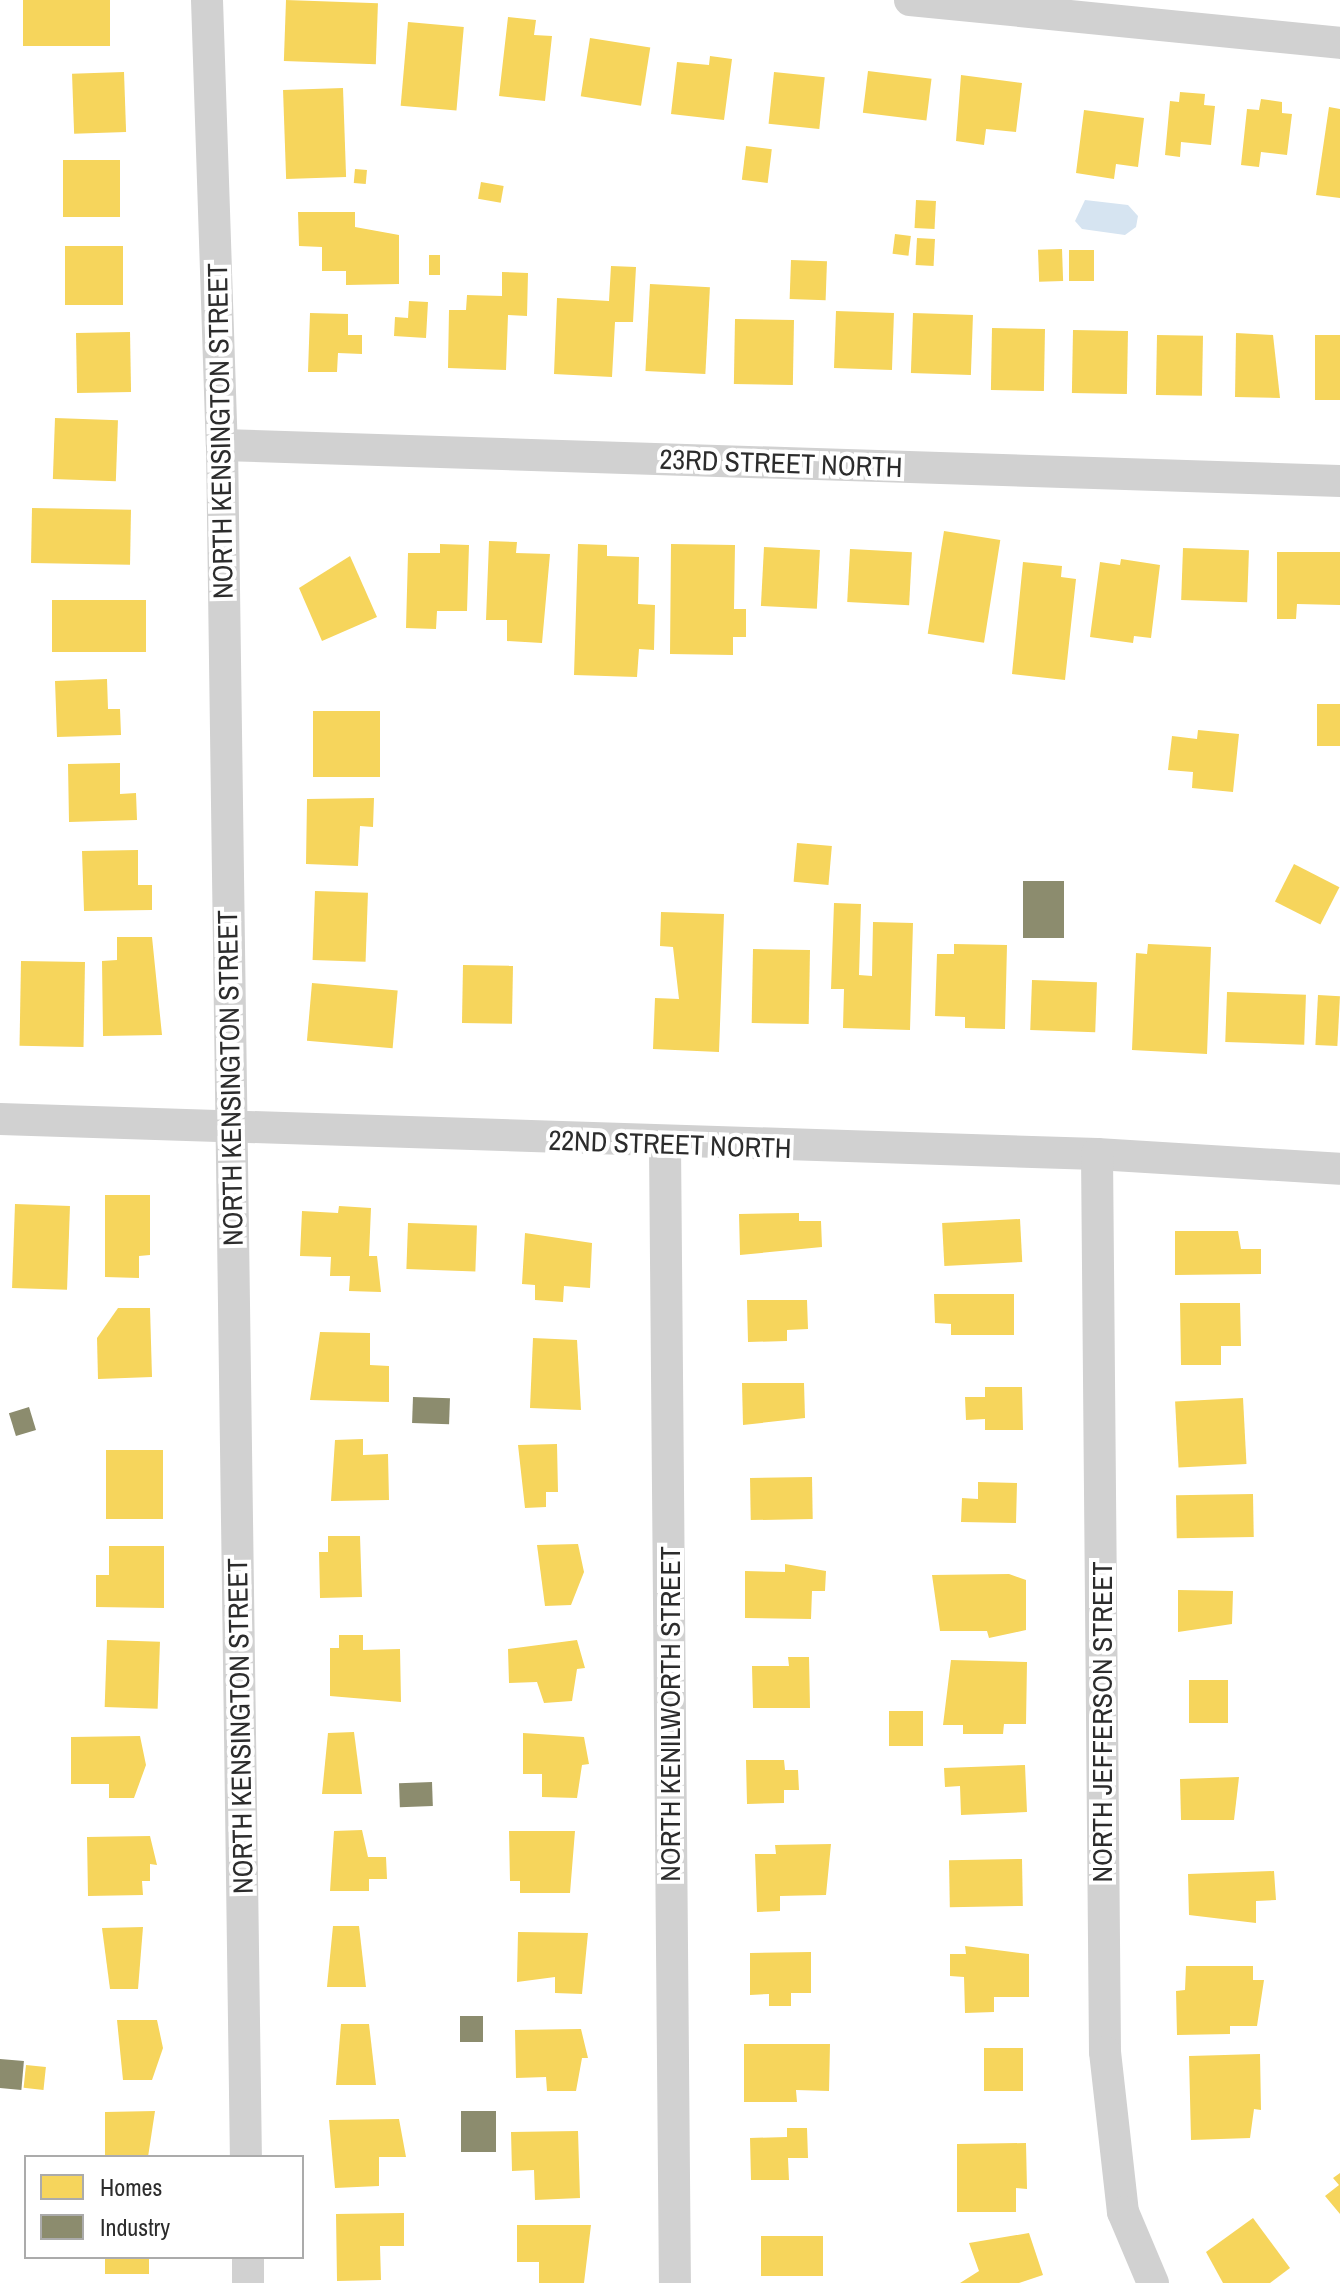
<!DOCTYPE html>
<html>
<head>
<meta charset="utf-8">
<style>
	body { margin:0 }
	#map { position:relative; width:1340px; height:2283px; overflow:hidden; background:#fff; font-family:"Archivo Narrow",sans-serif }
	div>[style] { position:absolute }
	.water>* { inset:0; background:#d6e4f1 }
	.homes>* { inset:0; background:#f6d55c; transform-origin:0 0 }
	.industry>* { inset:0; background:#8c8c6e; transform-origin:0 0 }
	.minor>* { height:32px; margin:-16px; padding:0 16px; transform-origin:16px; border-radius:16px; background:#d1d1d1 }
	span { translate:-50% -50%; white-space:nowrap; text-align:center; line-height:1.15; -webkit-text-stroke:8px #fff; paint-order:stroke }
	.street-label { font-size:28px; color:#2c2c2c }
	.legend { position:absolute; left:24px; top:2155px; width:280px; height:104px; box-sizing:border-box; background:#fff; border:2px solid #ababab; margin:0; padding:10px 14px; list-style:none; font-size:24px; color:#2c2c2c }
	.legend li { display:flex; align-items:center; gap:16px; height:40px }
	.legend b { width:40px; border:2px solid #ababab }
</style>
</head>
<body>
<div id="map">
	<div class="water">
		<div style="clip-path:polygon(1085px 200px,1128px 205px,1138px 216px,1136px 227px,1125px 235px,1082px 229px,1075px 221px)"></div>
	</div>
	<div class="homes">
		<div style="left:23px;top:0;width:87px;height:46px"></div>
		<div style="left:286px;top:0;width:92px;height:61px;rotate:2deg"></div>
		<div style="clip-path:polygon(508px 17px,536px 20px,534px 35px,552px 36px,545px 101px,499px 96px)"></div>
		<div style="left:408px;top:22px;width:56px;height:84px;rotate:5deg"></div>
		<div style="left:590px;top:38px;width:61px;height:59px;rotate:9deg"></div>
		<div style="clip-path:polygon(710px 56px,732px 59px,724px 120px,671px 114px,677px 62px,709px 65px)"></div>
		<div style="left:868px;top:71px;width:64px;height:42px;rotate:7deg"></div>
		<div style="left:124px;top:72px;width:60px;height:52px;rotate:88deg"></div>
		<div style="left:774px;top:72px;width:51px;height:52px;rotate:6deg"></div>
		<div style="clip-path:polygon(961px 75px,1022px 83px,1016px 132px,986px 129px,984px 145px,956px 141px)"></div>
		<div style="left:343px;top:88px;width:89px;height:60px;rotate:88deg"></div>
		<div style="clip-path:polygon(1180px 92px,1205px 94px,1204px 105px,1215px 106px,1211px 145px,1181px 142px,1180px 157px,1165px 155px,1170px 101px,1179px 102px)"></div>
		<div style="clip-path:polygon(1261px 99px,1282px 102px,1282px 113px,1292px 114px,1287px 155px,1261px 152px,1259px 167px,1241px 165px,1247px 109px,1259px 110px)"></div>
		<div style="clip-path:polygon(1329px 107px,1340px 109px,1340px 198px,1316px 195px)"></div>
		<div style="clip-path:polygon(1084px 110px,1144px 118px,1138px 167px,1116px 164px,1114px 179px,1076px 173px)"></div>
		<div style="left:746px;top:146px;width:26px;height:34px;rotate:7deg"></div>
		<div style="left:63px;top:160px;width:57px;height:57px"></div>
		<div style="left:355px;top:169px;width:12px;height:14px;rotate:5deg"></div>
		<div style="left:481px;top:182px;width:23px;height:17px;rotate:10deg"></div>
		<div style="left:916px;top:200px;width:20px;height:28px;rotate:3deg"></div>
		<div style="clip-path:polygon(298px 212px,355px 212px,355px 227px,399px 235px,399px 284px,346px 285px,346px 271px,322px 271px,322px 247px,299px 246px)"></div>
		<div style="left:895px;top:234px;width:16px;height:20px;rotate:7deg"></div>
		<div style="left:917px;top:238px;width:18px;height:27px;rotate:3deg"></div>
		<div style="left:65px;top:246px;width:58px;height:59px"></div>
		<div style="left:1062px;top:249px;width:32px;height:24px;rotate:88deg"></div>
		<div style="left:1069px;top:250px;width:25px;height:31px"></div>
		<div style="left:429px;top:255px;width:11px;height:20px"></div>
		<div style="left:791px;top:260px;width:36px;height:39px;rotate:2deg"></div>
		<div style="clip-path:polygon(611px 266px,636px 267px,633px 322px,615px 322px,612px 377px,554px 374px,557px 298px,609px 301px)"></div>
		<div style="clip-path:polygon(502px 272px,528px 273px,527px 316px,508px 315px,506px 370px,448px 368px,449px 310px,466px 310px,467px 295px,502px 296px)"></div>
		<div style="left:650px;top:284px;width:60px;height:87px;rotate:3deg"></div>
		<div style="clip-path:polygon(409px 301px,428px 302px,426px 338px,394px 336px,395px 317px,408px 318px)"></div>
		<div style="left:836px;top:311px;width:58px;height:57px;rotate:2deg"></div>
		<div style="clip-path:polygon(310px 313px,348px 314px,348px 335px,362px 335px,362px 354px,338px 353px,337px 372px,308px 372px)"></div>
		<div style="left:913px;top:313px;width:60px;height:60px;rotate:2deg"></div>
		<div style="left:735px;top:319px;width:59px;height:65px;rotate:1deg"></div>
		<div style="left:992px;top:328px;width:53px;height:62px;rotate:1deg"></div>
		<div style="left:1073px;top:330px;width:55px;height:63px;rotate:1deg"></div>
		<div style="left:130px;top:332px;width:60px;height:54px;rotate:89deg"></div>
		<div style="clip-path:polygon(1236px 333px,1273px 335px,1280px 398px,1235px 397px)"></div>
		<div style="left:1157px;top:335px;width:46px;height:60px;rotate:1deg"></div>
		<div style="left:1315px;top:335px;width:25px;height:65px"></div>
		<div style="left:55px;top:418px;width:63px;height:61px;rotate:2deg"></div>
		<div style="left:32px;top:508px;width:99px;height:55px;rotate:1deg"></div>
		<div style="left:944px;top:531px;width:57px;height:104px;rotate:9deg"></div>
		<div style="clip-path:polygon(489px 541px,517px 542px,516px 553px,550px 554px,542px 643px,507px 641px,507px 620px,486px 620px)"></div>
		<div style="clip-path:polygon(440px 544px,469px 545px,467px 611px,437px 611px,436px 629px,406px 628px,408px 553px,440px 553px)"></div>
		<div style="clip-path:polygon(578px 544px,607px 545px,607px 556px,639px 557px,638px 604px,655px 605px,654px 650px,639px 649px,637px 677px,574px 675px)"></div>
		<div style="clip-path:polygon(671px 544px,735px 545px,734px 609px,746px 609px,746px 637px,733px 637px,733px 655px,670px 654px)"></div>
		<div style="left:764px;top:547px;width:56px;height:59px;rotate:3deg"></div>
		<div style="left:1183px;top:548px;width:66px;height:52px;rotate:2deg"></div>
		<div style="left:850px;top:549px;width:62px;height:53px;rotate:3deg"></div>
		<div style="clip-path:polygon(1277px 552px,1340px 552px,1340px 605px,1297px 604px,1296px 619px,1277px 619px)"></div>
		<div style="clip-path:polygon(350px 556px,377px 617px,322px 641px,299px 588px)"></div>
		<div style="clip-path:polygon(1121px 559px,1160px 565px,1151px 638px,1134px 636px,1133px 643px,1090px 637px,1100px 562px,1120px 565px)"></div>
		<div style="clip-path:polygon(1023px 562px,1062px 566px,1061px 577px,1076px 579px,1065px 680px,1012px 674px)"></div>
		<div style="left:52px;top:600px;width:94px;height:52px"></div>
		<div style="clip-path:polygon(107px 679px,108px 709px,120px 709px,121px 735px,57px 737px,55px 681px)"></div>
		<div style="left:1317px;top:704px;width:23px;height:42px"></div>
		<div style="left:380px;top:711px;width:66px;height:67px;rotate:90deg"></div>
		<div style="clip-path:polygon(1198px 730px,1239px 734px,1233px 792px,1192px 788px,1193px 772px,1168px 770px,1172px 736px,1197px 739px)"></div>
		<div style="clip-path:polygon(120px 763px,120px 794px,136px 793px,137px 820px,69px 822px,68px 764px)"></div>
		<div style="clip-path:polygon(374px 798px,373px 827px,360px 826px,358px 866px,306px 864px,307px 799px)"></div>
		<div style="left:797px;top:843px;width:35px;height:39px;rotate:5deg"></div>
		<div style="clip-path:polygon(138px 850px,138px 885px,152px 885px,152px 910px,84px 911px,82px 851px)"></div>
		<div style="left:1294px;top:864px;width:51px;height:42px;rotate:27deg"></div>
		<div style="left:315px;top:891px;width:53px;height:69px;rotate:2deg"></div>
		<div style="clip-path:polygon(834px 903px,861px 904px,859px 975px,872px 976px,873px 922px,913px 923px,910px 1030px,843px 1028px,844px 989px,831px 989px)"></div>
		<div style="clip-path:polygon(661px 912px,724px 914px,719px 1052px,653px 1049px,655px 998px,679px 999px,673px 947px,660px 946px)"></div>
		<div style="clip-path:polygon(117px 937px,152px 937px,162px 1035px,103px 1036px,102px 961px,117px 960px)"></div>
		<div style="clip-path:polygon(954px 944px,1007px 945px,1005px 1029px,965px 1028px,965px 1017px,935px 1016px,937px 954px,954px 954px)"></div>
		<div style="clip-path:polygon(1148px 944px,1211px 947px,1207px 1054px,1132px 1050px,1136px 953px,1147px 954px)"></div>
		<div style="left:753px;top:949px;width:57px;height:74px;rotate:1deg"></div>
		<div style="left:85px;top:962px;width:85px;height:64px;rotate:91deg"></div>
		<div style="left:463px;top:965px;width:50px;height:58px;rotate:1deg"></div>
		<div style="left:1032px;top:980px;width:65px;height:50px;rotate:2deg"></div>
		<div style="left:312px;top:983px;width:86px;height:58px;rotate:5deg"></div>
		<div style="left:1227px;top:992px;width:79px;height:50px;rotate:2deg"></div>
		<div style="left:1318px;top:995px;width:22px;height:50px;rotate:3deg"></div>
		<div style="clip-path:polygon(105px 1195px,150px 1195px,150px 1255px,139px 1256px,139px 1278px,105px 1277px)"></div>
		<div style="left:15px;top:1204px;width:55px;height:84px;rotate:2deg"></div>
		<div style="clip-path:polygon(339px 1206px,371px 1208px,369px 1256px,377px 1256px,381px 1292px,349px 1291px,350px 1276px,330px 1276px,331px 1257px,300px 1256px,302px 1211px,338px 1213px)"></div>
		<div style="clip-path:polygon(799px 1213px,799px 1221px,821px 1221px,822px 1247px,740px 1255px,739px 1214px)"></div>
		<div style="left:1020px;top:1219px;width:43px;height:78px;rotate:87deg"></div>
		<div style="left:408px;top:1223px;width:69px;height:46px;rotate:2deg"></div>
		<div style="clip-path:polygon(1175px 1231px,1238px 1231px,1241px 1249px,1261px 1249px,1261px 1274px,1175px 1275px)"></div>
		<div style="clip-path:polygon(525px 1233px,592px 1243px,590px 1288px,564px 1286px,563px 1302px,535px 1300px,535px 1285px,522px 1284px)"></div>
		<div style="clip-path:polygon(934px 1294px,1014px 1294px,1014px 1335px,951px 1335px,951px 1324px,935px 1323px)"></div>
		<div style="clip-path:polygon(747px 1300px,807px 1300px,808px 1329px,787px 1330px,787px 1341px,748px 1342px)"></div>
		<div style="clip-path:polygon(1180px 1303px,1240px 1303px,1241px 1346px,1221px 1346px,1221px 1365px,1181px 1365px)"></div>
		<div style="clip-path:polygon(118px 1308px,150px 1308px,152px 1377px,98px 1379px,97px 1338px)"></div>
		<div style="clip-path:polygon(320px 1332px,370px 1333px,370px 1365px,389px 1366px,389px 1402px,310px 1400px)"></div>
		<div style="clip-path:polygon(533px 1338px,577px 1340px,581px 1410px,530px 1408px)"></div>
		<div style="clip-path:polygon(742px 1383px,804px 1383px,805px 1418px,743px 1425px)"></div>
		<div style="clip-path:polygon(985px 1387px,1022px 1387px,1023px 1430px,985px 1430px,985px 1419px,966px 1420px,965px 1397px,985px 1397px)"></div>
		<div style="left:1243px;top:1398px;width:66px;height:68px;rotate:87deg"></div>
		<div style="clip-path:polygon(363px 1439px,363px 1455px,388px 1454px,389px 1500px,331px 1501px,335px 1440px)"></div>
		<div style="clip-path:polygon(557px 1444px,558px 1492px,546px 1492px,546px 1507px,525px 1508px,518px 1445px)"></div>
		<div style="left:106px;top:1450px;width:57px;height:69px"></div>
		<div style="left:812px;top:1477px;width:42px;height:62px;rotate:89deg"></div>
		<div style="clip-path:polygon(978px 1482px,1017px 1483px,1016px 1523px,961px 1522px,962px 1498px,978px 1499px)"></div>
		<div style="left:1253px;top:1494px;width:43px;height:77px;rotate:89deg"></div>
		<div style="clip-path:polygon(328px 1536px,360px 1536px,362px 1597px,320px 1598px,319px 1552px,328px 1552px)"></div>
		<div style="clip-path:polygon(578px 1544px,584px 1572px,571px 1605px,545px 1606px,537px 1545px)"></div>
		<div style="clip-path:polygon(109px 1546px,164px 1546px,164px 1608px,96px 1607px,96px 1575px,109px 1575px)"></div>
		<div style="clip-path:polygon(785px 1564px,826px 1571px,825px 1591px,812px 1591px,811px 1619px,745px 1618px,745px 1571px,785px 1572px)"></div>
		<div style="clip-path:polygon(1009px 1574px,1026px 1580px,1026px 1630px,989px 1638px,987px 1631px,940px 1631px,932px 1575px)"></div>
		<div style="clip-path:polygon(1178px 1590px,1233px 1591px,1232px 1624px,1178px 1632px)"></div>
		<div style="clip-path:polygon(339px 1635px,363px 1635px,363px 1650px,400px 1649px,401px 1702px,330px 1696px,330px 1648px,339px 1648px)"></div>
		<div style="left:107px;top:1640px;width:53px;height:67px;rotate:2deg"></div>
		<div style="clip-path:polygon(577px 1640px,585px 1668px,577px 1669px,572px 1701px,544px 1703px,537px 1682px,509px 1683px,508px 1649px)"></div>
		<div style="clip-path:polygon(788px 1657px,809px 1657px,810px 1708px,753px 1708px,752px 1666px,789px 1666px)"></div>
		<div style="clip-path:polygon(951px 1660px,1027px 1662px,1026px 1724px,1004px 1724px,1003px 1734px,963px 1734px,963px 1725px,943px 1725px)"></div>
		<div style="left:1228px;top:1680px;width:43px;height:39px;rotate:90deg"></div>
		<div style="left:923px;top:1711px;width:35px;height:34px;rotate:90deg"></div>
		<div style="clip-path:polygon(354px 1732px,362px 1794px,322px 1794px,328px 1733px)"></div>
		<div style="clip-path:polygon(523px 1733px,584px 1737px,589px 1764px,582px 1765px,577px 1798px,542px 1797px,542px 1774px,523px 1774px)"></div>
		<div style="clip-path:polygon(140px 1736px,146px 1765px,134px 1798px,109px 1798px,109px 1784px,71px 1784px,71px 1737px)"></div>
		<div style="clip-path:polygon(746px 1760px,784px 1760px,785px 1770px,798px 1770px,799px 1790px,784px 1790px,784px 1803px,747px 1804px)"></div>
		<div style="clip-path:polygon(1025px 1765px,1027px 1812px,961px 1815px,960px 1786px,945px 1787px,944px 1768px)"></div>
		<div style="clip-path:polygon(1239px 1777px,1234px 1820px,1181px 1820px,1180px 1779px)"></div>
		<div style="clip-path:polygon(362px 1830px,368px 1857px,386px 1857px,387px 1879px,369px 1879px,369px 1891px,330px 1891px,334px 1831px)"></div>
		<div style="clip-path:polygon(509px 1831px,575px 1831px,570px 1893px,520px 1893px,520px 1881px,510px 1881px)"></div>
		<div style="clip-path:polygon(150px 1836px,157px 1865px,150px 1864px,150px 1881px,142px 1881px,143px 1895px,88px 1896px,87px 1837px)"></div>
		<div style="clip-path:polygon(831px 1844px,826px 1895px,780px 1896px,780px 1911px,757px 1912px,755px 1854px,776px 1854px,775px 1845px)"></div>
		<div style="left:1022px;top:1859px;width:47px;height:73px;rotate:89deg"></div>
		<div style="clip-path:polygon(1274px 1871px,1276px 1900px,1256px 1901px,1256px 1923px,1189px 1915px,1188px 1874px)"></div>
		<div style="clip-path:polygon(333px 1926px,359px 1926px,366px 1987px,327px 1987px)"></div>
		<div style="clip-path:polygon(143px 1927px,138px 1989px,110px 1989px,102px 1928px)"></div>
		<div style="clip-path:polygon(518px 1932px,588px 1933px,582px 1994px,555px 1993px,555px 1977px,517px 1982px)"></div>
		<div style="clip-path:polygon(965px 1946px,1029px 1954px,1029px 1997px,994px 1997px,994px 2012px,965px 2013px,964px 1977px,950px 1976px,950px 1954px,966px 1954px)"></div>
		<div style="clip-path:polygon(811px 1952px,811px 1993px,791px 1993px,791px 2006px,769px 2006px,769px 1994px,750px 1995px,750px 1953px)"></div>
		<div style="clip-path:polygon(1186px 1966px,1253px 1966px,1253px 1980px,1264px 1980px,1257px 2026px,1230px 2026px,1230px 2034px,1177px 2035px,1176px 1991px,1185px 1990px)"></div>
		<div style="clip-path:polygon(117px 2020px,157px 2020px,163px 2048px,152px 2080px,123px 2080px)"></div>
		<div style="clip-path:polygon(341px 2024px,369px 2024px,376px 2085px,336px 2085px)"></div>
		<div style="clip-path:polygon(581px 2029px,588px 2058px,582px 2058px,576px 2091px,547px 2091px,546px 2077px,516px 2078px,515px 2030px)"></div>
		<div style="clip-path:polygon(744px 2044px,830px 2044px,829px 2091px,796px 2090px,797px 2102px,744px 2102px)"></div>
		<div style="left:984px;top:2048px;width:39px;height:43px"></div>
		<div style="clip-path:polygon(1260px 2054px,1261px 2110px,1254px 2109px,1250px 2138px,1191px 2140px,1189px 2056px)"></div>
		<div style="left:26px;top:2065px;width:20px;height:23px;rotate:6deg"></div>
		<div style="clip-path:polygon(155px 2111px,148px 2157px,105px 2157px,105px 2112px)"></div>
		<div style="clip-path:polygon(399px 2119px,406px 2157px,379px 2157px,379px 2186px,335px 2188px,329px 2120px)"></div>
		<div style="clip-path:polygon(787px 2128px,807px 2128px,808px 2158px,788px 2158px,789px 2180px,751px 2180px,750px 2138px,787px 2137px)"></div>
		<div style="clip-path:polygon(578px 2131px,580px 2198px,535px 2200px,534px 2170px,512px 2171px,511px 2132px)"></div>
		<div style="clip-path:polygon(1026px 2143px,1027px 2189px,1016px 2188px,1016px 2212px,957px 2212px,957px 2144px)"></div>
		<div style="clip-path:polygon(1340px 2173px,1340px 2214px,1325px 2196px,1339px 2185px,1333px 2178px)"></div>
		<div style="clip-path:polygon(404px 2213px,404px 2246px,380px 2246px,381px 2280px,337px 2281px,336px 2214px)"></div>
		<div style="clip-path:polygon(1253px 2218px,1290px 2268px,1270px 2283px,1223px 2283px,1206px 2252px)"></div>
		<div style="clip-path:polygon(517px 2225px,591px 2225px,584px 2283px,539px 2283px,539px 2262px,517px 2262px)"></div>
		<div style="clip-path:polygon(1029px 2233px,1043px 2275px,1019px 2283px,960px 2283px,979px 2271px,969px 2243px)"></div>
		<div style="left:761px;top:2236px;width:62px;height:40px"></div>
		<div style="left:105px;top:2257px;width:44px;height:17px"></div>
	</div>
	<div class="industry">
		<div style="left:1023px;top:881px;width:41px;height:57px"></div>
		<div style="left:413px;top:1397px;width:37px;height:26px;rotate:2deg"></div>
		<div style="left:29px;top:1407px;width:24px;height:21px;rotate:73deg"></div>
		<div style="left:432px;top:1782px;width:24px;height:33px;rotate:88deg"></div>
		<div style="left:460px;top:2016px;width:23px;height:26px"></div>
		<div style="left:0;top:2059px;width:24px;height:29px;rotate:5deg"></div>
		<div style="left:461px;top:2111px;width:35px;height:41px"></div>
	</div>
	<div class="minor">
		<div style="left:207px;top:0;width:445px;rotate:88.1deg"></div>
		<div style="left:222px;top:445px;width:1712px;rotate:89.2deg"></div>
		<div style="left:910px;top:0;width:432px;rotate:5.7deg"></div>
		<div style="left:222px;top:445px;width:1119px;rotate:1.84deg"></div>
		<div style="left:0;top:1119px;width:1098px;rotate:1.83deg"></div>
		<div style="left:1097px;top:1154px;width:243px;rotate:3.5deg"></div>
		<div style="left:665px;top:1145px;width:1138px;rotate:89.5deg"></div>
		<div style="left:1097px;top:1154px;width:898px;rotate:89.49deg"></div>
		<div style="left:1105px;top:2052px;width:161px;rotate:83.6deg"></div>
		<div style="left:1123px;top:2212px;width:77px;rotate:67.1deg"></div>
		<div style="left:248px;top:2257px;width:26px;rotate:90deg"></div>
	</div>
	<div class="street-label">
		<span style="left:220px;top:431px;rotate:-91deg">NORTH KENSINGTON STREET</span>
		<span style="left:781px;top:463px;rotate:2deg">23RD STREET NORTH</span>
		<span style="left:230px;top:1078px;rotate:-91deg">NORTH KENSINGTON STREET</span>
		<span style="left:670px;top:1144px;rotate:2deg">22ND STREET NORTH</span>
		<span style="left:670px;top:1714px;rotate:-90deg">NORTH KENILWORTH STREET</span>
		<span style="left:1102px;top:1722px;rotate:-90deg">NORTH JEFFERSON STREET</span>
		<span style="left:240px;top:1726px;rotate:-91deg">NORTH KENSINGTON STREET</span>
	</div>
	<ul class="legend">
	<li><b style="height:22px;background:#f6d55c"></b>Homes</li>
	<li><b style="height:22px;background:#8c8c6e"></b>Industry</li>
	</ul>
</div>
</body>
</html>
